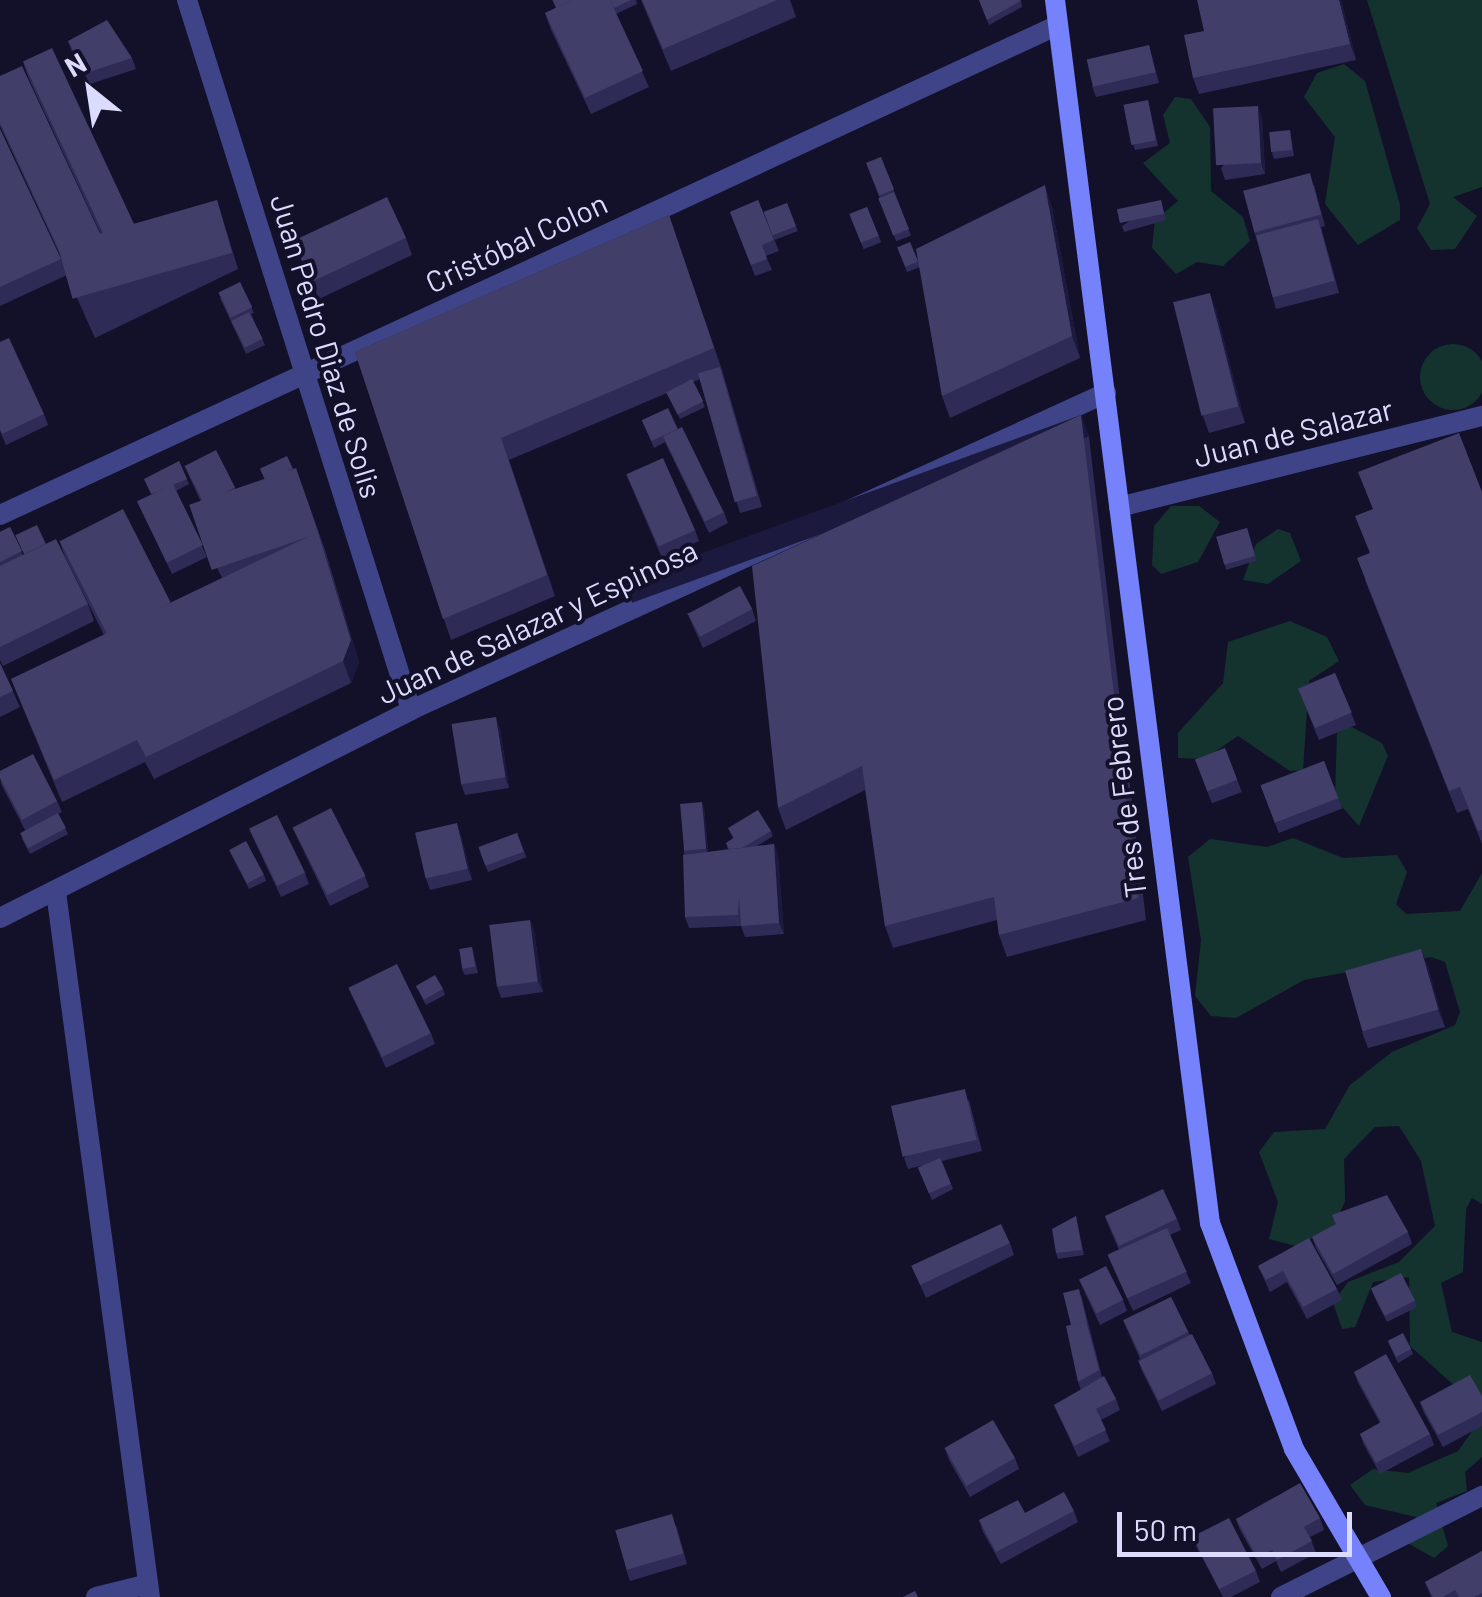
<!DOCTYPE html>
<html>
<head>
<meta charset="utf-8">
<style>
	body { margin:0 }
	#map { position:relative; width:1482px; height:1597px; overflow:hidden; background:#131129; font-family:Barlow,sans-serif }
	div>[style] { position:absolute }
	.green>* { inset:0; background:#14332e }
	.round { border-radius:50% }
	.street>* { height:20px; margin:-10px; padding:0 10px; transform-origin:10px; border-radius:10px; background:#3e4487 }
	.secondary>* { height:20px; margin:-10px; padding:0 10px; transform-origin:10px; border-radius:10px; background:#7582fb }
	.wall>* { inset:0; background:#2e2b57; transform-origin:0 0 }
	.shaded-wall>* { inset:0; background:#1b193d; transform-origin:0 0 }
	.building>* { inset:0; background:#413e69; transform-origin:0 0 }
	span { translate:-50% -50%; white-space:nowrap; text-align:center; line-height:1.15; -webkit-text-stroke:8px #131129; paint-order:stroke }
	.street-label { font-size:30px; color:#dbdbfe }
	.north { position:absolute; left:40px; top:40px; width:100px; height:100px; -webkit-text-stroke:8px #131129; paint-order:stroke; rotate:330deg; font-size:28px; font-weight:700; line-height:40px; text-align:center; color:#dbdbfe }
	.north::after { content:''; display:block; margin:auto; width:35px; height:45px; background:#dbdbfe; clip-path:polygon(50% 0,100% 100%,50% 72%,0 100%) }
	.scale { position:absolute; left:1117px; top:1512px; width:235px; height:45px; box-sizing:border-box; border:5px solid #dbdbfe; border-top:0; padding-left:12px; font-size:30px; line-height:35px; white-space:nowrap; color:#dbdbfe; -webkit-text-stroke:8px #131129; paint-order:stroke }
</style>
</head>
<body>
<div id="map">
	<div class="green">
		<div style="clip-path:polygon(1367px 0,1482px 0,1482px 187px,1453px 197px,1477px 216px,1455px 249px,1431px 250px,1417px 228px,1430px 204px)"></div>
		<div style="clip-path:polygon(1344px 64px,1365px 81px,1400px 205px,1400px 220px,1358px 245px,1325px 204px,1335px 137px,1304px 97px,1317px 73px)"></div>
		<div style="clip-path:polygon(1175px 97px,1191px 99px,1210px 127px,1211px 191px,1243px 217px,1250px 241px,1223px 266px,1197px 262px,1176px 274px,1152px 248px,1155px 220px,1178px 201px,1143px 163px,1170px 143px,1163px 115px)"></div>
		<div class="round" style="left:1420px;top:344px;width:66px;height:66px"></div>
		<div style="clip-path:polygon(1171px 506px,1199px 506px,1220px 522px,1198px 562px,1161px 574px,1152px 565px,1154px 526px)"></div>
		<div style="clip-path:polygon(1278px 529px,1290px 533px,1301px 561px,1268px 584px,1243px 580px,1256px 544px)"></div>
		<div style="clip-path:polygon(1290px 621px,1327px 637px,1339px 661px,1309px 681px,1303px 770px,1290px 771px,1238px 736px,1204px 759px,1178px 758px,1178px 733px,1223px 683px,1228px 642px)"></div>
		<div style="clip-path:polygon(1348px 725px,1382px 743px,1388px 756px,1359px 826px,1335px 799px,1337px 731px)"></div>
		<div style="clip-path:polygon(1293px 838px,1343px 858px,1397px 855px,1407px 872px,1396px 904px,1406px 914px,1460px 911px,1482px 873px,1482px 1204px,1472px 1198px,1466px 1209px,1463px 1272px,1441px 1283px,1452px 1332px,1482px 1342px,1482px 1457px,1465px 1472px,1467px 1491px,1436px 1503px,1448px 1546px,1434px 1558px,1406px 1542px,1416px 1517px,1365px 1505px,1350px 1485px,1373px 1469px,1408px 1473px,1458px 1451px,1478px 1423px,1455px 1386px,1410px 1346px,1409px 1277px,1373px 1282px,1355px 1327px,1342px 1329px,1333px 1303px,1348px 1282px,1399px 1262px,1435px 1226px,1421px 1161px,1399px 1126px,1375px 1127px,1344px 1159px,1345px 1201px,1334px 1227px,1296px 1246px,1269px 1239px,1278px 1202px,1259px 1152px,1274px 1132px,1325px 1129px,1350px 1085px,1392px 1052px,1455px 1025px,1460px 1012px,1445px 962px,1431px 957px,1304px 980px,1236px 1018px,1211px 1016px,1195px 996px,1201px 940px,1188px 857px,1210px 839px,1267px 847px)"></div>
	</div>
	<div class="street">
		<div style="left:187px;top:0;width:744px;rotate:72.49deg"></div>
		<div style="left:1119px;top:507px;width:374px;rotate:-14.1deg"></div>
		<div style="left:0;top:515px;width:1166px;rotate:-24.85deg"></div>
		<div style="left:56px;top:892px;width:711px;rotate:82.41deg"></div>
		<div style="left:0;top:918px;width:461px;rotate:-26.8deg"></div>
		<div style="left:411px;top:710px;width:764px;rotate:-24.52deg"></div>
		<div style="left:96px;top:1597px;width:49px;rotate:-14deg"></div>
		<div style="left:1281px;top:1597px;width:225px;rotate:-26.7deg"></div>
	</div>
	<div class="secondary">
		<div style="left:1055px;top:0;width:1233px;rotate:82.78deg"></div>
		<div style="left:1210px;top:1223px;width:241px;rotate:69.6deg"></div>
		<div style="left:1294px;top:1449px;width:172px;rotate:59.6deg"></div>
	</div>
	<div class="wall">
		<div style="clip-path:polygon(552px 0,636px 0,637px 4px,616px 14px,649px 87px,591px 114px,551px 30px,545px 13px,556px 8px)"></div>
		<div style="clip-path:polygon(641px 0,790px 0,796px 17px,671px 71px)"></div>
		<div style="clip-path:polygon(979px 0,1021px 0,1022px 7px,989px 25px)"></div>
		<div style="clip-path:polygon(1341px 0,1356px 60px,1199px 94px,1193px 78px)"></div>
		<div style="clip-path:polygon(68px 41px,132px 58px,136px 69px,90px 84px,72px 52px)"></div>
		<div style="clip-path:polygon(1149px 45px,1159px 83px,1096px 97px,1092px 86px)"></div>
		<div style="clip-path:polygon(23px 62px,134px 225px,138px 236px,217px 200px,238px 269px,95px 338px,72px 287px,67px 270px,0 126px,0 76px,103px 240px,107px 251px,108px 250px,29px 79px)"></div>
		<div style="clip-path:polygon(1148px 100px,1158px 146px,1135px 150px,1133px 144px)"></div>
		<div style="clip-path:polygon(1262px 118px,1265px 174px,1225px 180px,1221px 168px)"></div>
		<div style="clip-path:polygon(0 129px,61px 259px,67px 275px,0 306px)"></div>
		<div style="clip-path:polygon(1290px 130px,1294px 156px,1274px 159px,1272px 153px)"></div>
		<div style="left:881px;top:157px;width:84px;height:16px;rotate:69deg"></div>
		<div style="clip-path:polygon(1314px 185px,1325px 226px,1321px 227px,1339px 293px,1276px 309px,1243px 191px)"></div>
		<div style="clip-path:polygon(758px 200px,779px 251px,766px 256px,772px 270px,755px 276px,730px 212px)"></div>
		<div style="clip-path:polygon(1161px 200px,1166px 220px,1124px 232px,1122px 226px)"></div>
		<div style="left:787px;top:203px;width:30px;height:25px;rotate:69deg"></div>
		<div style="left:867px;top:207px;width:38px;height:19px;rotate:68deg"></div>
		<div style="clip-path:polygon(1052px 207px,1080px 358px,950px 418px,942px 396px,920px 267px,907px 272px,897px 246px,919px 262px)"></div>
		<div style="clip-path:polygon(669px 215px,722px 370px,762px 507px,740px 513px,700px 379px,693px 382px,705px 407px,680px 419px,667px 393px,509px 460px,555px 596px,451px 640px,355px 352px)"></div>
		<div style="clip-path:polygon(406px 238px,412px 255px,319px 299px,293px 241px)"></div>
		<div style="clip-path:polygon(240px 282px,254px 313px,251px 314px,265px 345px,246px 354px,220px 298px)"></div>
		<div style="clip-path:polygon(1216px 310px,1245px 423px,1209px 433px,1203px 416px)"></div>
		<div style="clip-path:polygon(0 342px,44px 414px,48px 425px,6px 445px,0 431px)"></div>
		<div style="clip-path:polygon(1081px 415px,1089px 437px,1146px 920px,1007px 957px,999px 935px,997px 920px,893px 948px,885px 926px,865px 790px,786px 830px,778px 808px)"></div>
		<div style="clip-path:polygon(642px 420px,678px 429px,724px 512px,728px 523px,709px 533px,665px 442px,654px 448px)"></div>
		<div style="clip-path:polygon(179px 461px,189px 484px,176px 491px,207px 557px,172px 574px,137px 501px,151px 495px)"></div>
		<div style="clip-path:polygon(184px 465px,235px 488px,238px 496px,302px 485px,325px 550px,359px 662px,351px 683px,154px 779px,145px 762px,62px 802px,11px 679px,104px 635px,65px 557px,59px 540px,170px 603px,222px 578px,201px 535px,195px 518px,206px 513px)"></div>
		<div style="clip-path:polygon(626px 474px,695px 530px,699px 541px,662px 558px)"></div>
		<div style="clip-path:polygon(1482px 492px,1482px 844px,1468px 809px,1457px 813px,1365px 580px,1369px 553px)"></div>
		<div style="clip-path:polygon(10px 527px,23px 555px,46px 544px,88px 604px,94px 621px,3px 666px,0 660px,0 532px)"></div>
		<div style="left:1247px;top:528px;width:34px;height:32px;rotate:73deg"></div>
		<div style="clip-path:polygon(752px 609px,756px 621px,703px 648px,687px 613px)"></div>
		<div style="clip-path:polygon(0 663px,20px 707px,0 717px)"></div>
		<div style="left:1335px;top:673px;width:56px;height:40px;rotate:68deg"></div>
		<div style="clip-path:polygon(500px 729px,509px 788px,465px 795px,461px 784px)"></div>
		<div style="left:1225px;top:748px;width:47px;height:32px;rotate:69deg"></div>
		<div style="left:1324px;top:761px;width:51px;height:68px;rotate:69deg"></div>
		<div style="clip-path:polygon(0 771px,57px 801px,62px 812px,58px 814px,68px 834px,30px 854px,22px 839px,25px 830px,1px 784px)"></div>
		<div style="clip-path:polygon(704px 807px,708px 852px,728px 849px,726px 843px,733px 838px,728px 828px,771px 831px,773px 836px,757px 846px,774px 844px,778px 855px,784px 934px,745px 937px,741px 926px,689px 928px,685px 917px,684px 851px)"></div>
		<div style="clip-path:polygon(292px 827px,365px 876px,369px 887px,330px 906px)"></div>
		<div style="clip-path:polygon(249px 829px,305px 873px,309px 884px,281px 897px)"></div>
		<div style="left:517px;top:833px;width:26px;height:41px;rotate:69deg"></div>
		<div style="clip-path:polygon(461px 835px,472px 880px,430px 890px,426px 878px)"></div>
		<div style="clip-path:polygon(229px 850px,264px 875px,266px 881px,249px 889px)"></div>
		<div style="clip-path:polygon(530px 920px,534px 931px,543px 992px,501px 998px,497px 986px)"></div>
		<div style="clip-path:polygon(472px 947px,478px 973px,465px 975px,462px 970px)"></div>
		<div style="clip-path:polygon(1421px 949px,1445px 1027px,1368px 1048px,1362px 1032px)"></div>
		<div style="clip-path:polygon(416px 986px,443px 989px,445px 995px,426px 1005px)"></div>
		<div style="clip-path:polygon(348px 987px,431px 1033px,435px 1044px,386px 1068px)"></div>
		<div style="clip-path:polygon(969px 1100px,982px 1151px,942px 1161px,953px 1189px,932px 1200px,918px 1168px,924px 1165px,908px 1169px,904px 1158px)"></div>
		<div style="clip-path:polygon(1332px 1215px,1408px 1232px,1412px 1244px,1337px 1285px,1316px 1248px,1312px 1237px,1335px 1224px)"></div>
		<div style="clip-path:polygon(1076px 1216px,1084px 1255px,1058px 1259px,1056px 1253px)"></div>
		<div style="clip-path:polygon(1105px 1217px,1177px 1219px,1181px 1230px,1170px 1235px,1191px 1283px,1133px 1311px,1108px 1256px,1119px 1250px)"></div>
		<div style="clip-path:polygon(1309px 1238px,1337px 1289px,1342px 1300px,1307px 1319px,1287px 1282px,1270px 1292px,1258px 1266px)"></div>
		<div style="clip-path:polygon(1010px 1243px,1014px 1255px,926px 1298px,912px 1267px)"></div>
		<div style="clip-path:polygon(1079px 1280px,1123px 1300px,1127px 1311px,1100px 1325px)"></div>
		<div style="clip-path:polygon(1373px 1294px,1415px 1301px,1417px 1307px,1387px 1322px)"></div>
		<div style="clip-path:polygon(1081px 1295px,1102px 1377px,1116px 1399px,1120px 1410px,1101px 1420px,1110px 1441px,1078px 1457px,1054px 1405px,1081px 1390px,1078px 1382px,1071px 1325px)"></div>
		<div style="clip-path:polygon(1171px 1297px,1190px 1335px,1212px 1373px,1216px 1384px,1162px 1411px,1142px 1371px,1138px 1360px,1140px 1359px,1123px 1320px)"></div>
		<div style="clip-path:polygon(1388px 1342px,1411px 1349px,1413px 1354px,1398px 1363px)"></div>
		<div style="clip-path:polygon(1354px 1372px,1430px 1434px,1434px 1445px,1380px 1474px,1364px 1445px,1360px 1434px,1380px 1423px,1358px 1383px)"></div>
		<div style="clip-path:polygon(1482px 1396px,1482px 1426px,1443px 1447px,1424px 1413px,1420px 1402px)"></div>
		<div style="clip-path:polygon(945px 1448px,1015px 1458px,1019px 1469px,970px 1497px,949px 1460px)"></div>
		<div style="clip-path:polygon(1074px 1511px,1078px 1522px,1001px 1564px,983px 1532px,979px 1520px,1025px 1513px)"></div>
		<div style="clip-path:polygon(1320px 1518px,1324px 1530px,1310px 1537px,1316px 1553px,1281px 1572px,1276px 1561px,1262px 1569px,1240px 1530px,1236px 1519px)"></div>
		<div style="clip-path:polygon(676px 1525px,687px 1564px,630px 1581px,626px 1569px)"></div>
		<div style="clip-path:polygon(1193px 1537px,1256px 1571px,1260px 1582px,1231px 1597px,1223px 1597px,1197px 1548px)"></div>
		<div style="clip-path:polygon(1482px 1551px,1482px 1597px,1431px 1597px,1425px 1582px)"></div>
	</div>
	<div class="shaded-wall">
		<div style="clip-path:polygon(1339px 0,1341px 0,1356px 60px,1350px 44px)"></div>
		<div style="clip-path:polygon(1258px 106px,1262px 118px,1265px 174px,1261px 163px)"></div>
		<div style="clip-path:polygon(1045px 185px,1052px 207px,1080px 358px,1072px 336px)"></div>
		<div style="clip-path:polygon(1210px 293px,1216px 310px,1245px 423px,1239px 406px)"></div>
		<div style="left:1081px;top:415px;width:23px;height:486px;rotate:70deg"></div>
		<div style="clip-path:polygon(318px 532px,359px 662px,351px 683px,343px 661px)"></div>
		<div style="clip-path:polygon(496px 717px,500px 729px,509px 788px,505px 777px)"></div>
		<div style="clip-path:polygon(702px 802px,704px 807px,708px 855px,706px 849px)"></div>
		<div style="clip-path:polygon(457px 823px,461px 835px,472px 880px,468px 869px)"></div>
		<div style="clip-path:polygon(774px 844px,778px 855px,784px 934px,779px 923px)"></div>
		<div style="clip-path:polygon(530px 920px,534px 931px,543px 992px,538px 981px)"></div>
		<div style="clip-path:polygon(1421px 949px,1428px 966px,1445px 1027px,1438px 1010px)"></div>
	</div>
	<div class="building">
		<div style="clip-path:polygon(553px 0,572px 0,556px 8px)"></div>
		<div style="clip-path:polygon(572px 0,610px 0,643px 71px,585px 98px,545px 13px)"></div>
		<div style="clip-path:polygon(610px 0,631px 0,614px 8px)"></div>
		<div style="clip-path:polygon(642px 0,777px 0,663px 49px)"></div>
		<div style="clip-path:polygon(979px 0,1020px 0,1020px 1px,987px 20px)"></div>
		<div style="clip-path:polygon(1197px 0,1339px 0,1350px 44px,1193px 78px,1184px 35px,1204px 31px)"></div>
		<div style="clip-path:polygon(107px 20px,132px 58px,86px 73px,68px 41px)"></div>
		<div style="left:1149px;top:45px;width:28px;height:64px;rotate:77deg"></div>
		<div style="left:52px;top:48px;width:195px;height:32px;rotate:65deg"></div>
		<div style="clip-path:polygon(22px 66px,103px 240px,63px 259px,0 123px,0 76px)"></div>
		<div style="left:1148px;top:100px;width:41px;height:25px;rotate:79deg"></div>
		<div style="left:1258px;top:106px;width:57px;height:45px;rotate:87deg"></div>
		<div style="clip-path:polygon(0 129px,61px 259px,0 287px)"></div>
		<div style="left:1290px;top:130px;width:20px;height:21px;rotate:84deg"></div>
		<div style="left:881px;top:157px;width:35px;height:16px;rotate:68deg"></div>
		<div style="left:1310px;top:173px;width:43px;height:69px;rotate:75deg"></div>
		<div style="clip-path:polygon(1045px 185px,1072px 336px,942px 396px,916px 249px)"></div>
		<div style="left:894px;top:192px;width:40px;height:17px;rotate:68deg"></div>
		<div style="left:387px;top:197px;width:45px;height:104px;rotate:65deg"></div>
		<div style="left:217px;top:200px;width:55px;height:166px;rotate:74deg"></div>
		<div style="clip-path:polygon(758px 200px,774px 240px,762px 245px,767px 259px,751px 265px,730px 212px)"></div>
		<div style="left:1161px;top:200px;width:14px;height:45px;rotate:78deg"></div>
		<div style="left:787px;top:203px;width:25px;height:25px;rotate:69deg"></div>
		<div style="left:867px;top:207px;width:31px;height:19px;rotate:68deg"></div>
		<div style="clip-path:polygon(669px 215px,714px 348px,501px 438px,547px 575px,443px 619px,355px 352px)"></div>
		<div style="left:1318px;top:219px;width:64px;height:64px;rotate:75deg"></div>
		<div style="left:910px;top:242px;width:21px;height:14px;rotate:67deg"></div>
		<div style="left:240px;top:282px;width:28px;height:24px;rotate:64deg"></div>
		<div style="left:1210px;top:293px;width:117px;height:38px;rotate:76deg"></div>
		<div style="left:249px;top:312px;width:30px;height:20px;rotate:63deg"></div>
		<div style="clip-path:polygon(9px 338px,44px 414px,2px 434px,0 429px,0 342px)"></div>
		<div style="left:720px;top:367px;width:134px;height:23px;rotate:74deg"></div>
		<div style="left:692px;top:379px;width:25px;height:29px;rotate:63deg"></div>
		<div style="left:668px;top:408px;width:23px;height:29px;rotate:65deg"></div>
		<div style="clip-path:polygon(1081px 415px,1138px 898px,999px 935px,994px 897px,885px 926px,862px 766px,778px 808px,752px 566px)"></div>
		<div style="left:682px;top:427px;width:95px;height:21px;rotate:64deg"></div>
		<div style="clip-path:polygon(1459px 433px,1482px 492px,1482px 830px,1478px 831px,1460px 787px,1449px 791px,1357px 558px,1370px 553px,1355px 516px,1373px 509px,1358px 472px)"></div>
		<div style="left:216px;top:450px;width:42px;height:35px;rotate:63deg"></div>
		<div style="left:287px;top:456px;width:14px;height:30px;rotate:65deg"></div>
		<div style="left:663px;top:458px;width:79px;height:40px;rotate:66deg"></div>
		<div style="clip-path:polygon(179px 461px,187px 479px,151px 494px,144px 479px)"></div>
		<div style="left:296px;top:468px;width:69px;height:113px;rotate:71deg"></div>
		<div style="left:173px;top:484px;width:68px;height:40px;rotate:64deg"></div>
		<div style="left:123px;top:509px;width:105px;height:71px;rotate:63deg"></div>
		<div style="left:37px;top:525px;width:21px;height:24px;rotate:65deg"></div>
		<div style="clip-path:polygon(10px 527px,22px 551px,0 562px,0 532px)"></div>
		<div style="left:1247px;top:528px;width:29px;height:32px;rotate:74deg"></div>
		<div style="clip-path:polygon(318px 532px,351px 640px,343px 661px,146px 757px,137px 740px,54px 780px,11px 679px)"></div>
		<div style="clip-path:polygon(56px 539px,88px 604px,0 647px,0 566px)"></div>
		<div style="left:740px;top:586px;width:26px;height:59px;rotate:62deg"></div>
		<div style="clip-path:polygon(0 663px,13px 691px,0 697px)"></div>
		<div style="left:1335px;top:673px;width:43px;height:40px;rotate:67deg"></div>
		<div style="left:496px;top:717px;width:61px;height:45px;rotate:81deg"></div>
		<div style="left:1225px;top:748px;width:34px;height:32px;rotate:69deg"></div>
		<div style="clip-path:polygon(33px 754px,57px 801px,22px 820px,0 778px,0 771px)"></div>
		<div style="left:1324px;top:761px;width:40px;height:68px;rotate:69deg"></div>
		<div style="left:702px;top:802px;width:47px;height:22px;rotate:85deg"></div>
		<div style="left:331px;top:808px;width:76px;height:43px;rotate:63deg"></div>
		<div style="clip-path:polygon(758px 810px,771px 831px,742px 848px,729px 849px,726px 843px,734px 838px,728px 828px)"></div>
		<div style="left:58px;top:813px;width:17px;height:43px;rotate:62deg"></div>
		<div style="left:277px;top:815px;width:64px;height:31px;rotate:64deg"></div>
		<div style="left:457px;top:823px;width:47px;height:43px;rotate:77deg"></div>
		<div style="left:517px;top:833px;width:20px;height:41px;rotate:70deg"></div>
		<div style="left:246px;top:841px;width:38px;height:19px;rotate:62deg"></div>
		<div style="clip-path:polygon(774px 844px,779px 923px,741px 926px,739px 896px,738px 915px,685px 917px,683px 855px)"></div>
		<div style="left:530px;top:920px;width:62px;height:41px;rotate:83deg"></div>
		<div style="left:472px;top:947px;width:20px;height:13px;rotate:81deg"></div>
		<div style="left:1421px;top:949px;width:63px;height:79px;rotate:74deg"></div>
		<div style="left:397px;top:964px;width:77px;height:54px;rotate:64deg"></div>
		<div style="left:435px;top:975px;width:16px;height:22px;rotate:60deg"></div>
		<div style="left:965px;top:1089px;width:52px;height:76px;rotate:77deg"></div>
		<div style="left:940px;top:1158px;width:28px;height:24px;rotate:67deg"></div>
		<div style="left:1163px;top:1189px;width:33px;height:64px;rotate:65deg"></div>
		<div style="clip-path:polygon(1387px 1195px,1408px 1232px,1333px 1274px,1312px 1237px,1336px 1224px,1332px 1215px)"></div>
		<div style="clip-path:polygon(1076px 1216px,1082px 1250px,1056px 1253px,1052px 1229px)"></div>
		<div style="left:1001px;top:1224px;width:21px;height:99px;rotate:65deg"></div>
		<div style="left:1167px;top:1228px;width:48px;height:65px;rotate:66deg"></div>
		<div style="clip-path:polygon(1309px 1238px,1337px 1289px,1303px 1307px,1283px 1271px,1266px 1280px,1258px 1266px)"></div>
		<div style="left:1106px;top:1266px;width:38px;height:30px;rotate:63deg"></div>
		<div style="left:1401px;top:1273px;width:31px;height:34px;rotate:63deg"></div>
		<div style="clip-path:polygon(1079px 1289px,1087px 1323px,1086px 1321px,1071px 1325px,1063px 1293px)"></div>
		<div style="left:1171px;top:1297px;width:39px;height:53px;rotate:64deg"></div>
		<div style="clip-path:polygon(1086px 1321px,1099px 1370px,1078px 1382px,1066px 1326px)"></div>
		<div style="left:1403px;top:1333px;width:18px;height:17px;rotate:63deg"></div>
		<div style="left:1192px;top:1334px;width:44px;height:60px;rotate:63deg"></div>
		<div style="clip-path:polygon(1386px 1354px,1430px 1434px,1376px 1463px,1360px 1434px,1381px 1422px,1354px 1372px)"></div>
		<div style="clip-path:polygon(1470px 1375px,1482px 1396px,1482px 1412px,1438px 1435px,1420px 1402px)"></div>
		<div style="clip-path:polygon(1104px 1376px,1116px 1399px,1096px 1409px,1106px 1430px,1074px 1446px,1054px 1405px)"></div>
		<div style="left:993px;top:1420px;width:44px;height:56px;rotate:60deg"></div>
		<div style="clip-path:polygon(1300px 1483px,1320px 1518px,1304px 1527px,1312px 1541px,1277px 1560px,1272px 1550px,1257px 1557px,1236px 1519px)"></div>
		<div style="clip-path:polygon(1064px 1492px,1074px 1511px,996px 1552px,979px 1520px,1018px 1500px,1025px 1513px)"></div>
		<div style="left:672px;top:1514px;width:41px;height:59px;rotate:74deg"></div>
		<div style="left:1229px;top:1518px;width:59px;height:41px;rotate:63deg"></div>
		<div style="clip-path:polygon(1482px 1551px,1482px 1593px,1474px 1597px,1459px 1597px,1455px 1590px,1443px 1597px,1433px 1597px,1425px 1582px)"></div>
		<div style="clip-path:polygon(915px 1591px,918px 1597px,903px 1597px)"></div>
	</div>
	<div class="street-label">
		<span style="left:516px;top:242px;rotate:-25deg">Cristóbal Colon</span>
		<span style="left:327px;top:346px;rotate:73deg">Juan Pedro Diaz de Solis</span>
		<span style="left:1293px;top:432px;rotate:-14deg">Juan de Salazar</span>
		<span style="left:537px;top:621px;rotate:-25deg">Juan de Salazar y Espinosa</span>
		<span style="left:1123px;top:797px;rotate:-97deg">Tres de Febrero</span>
	</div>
	<div class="north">N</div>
	<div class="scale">50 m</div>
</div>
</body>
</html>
